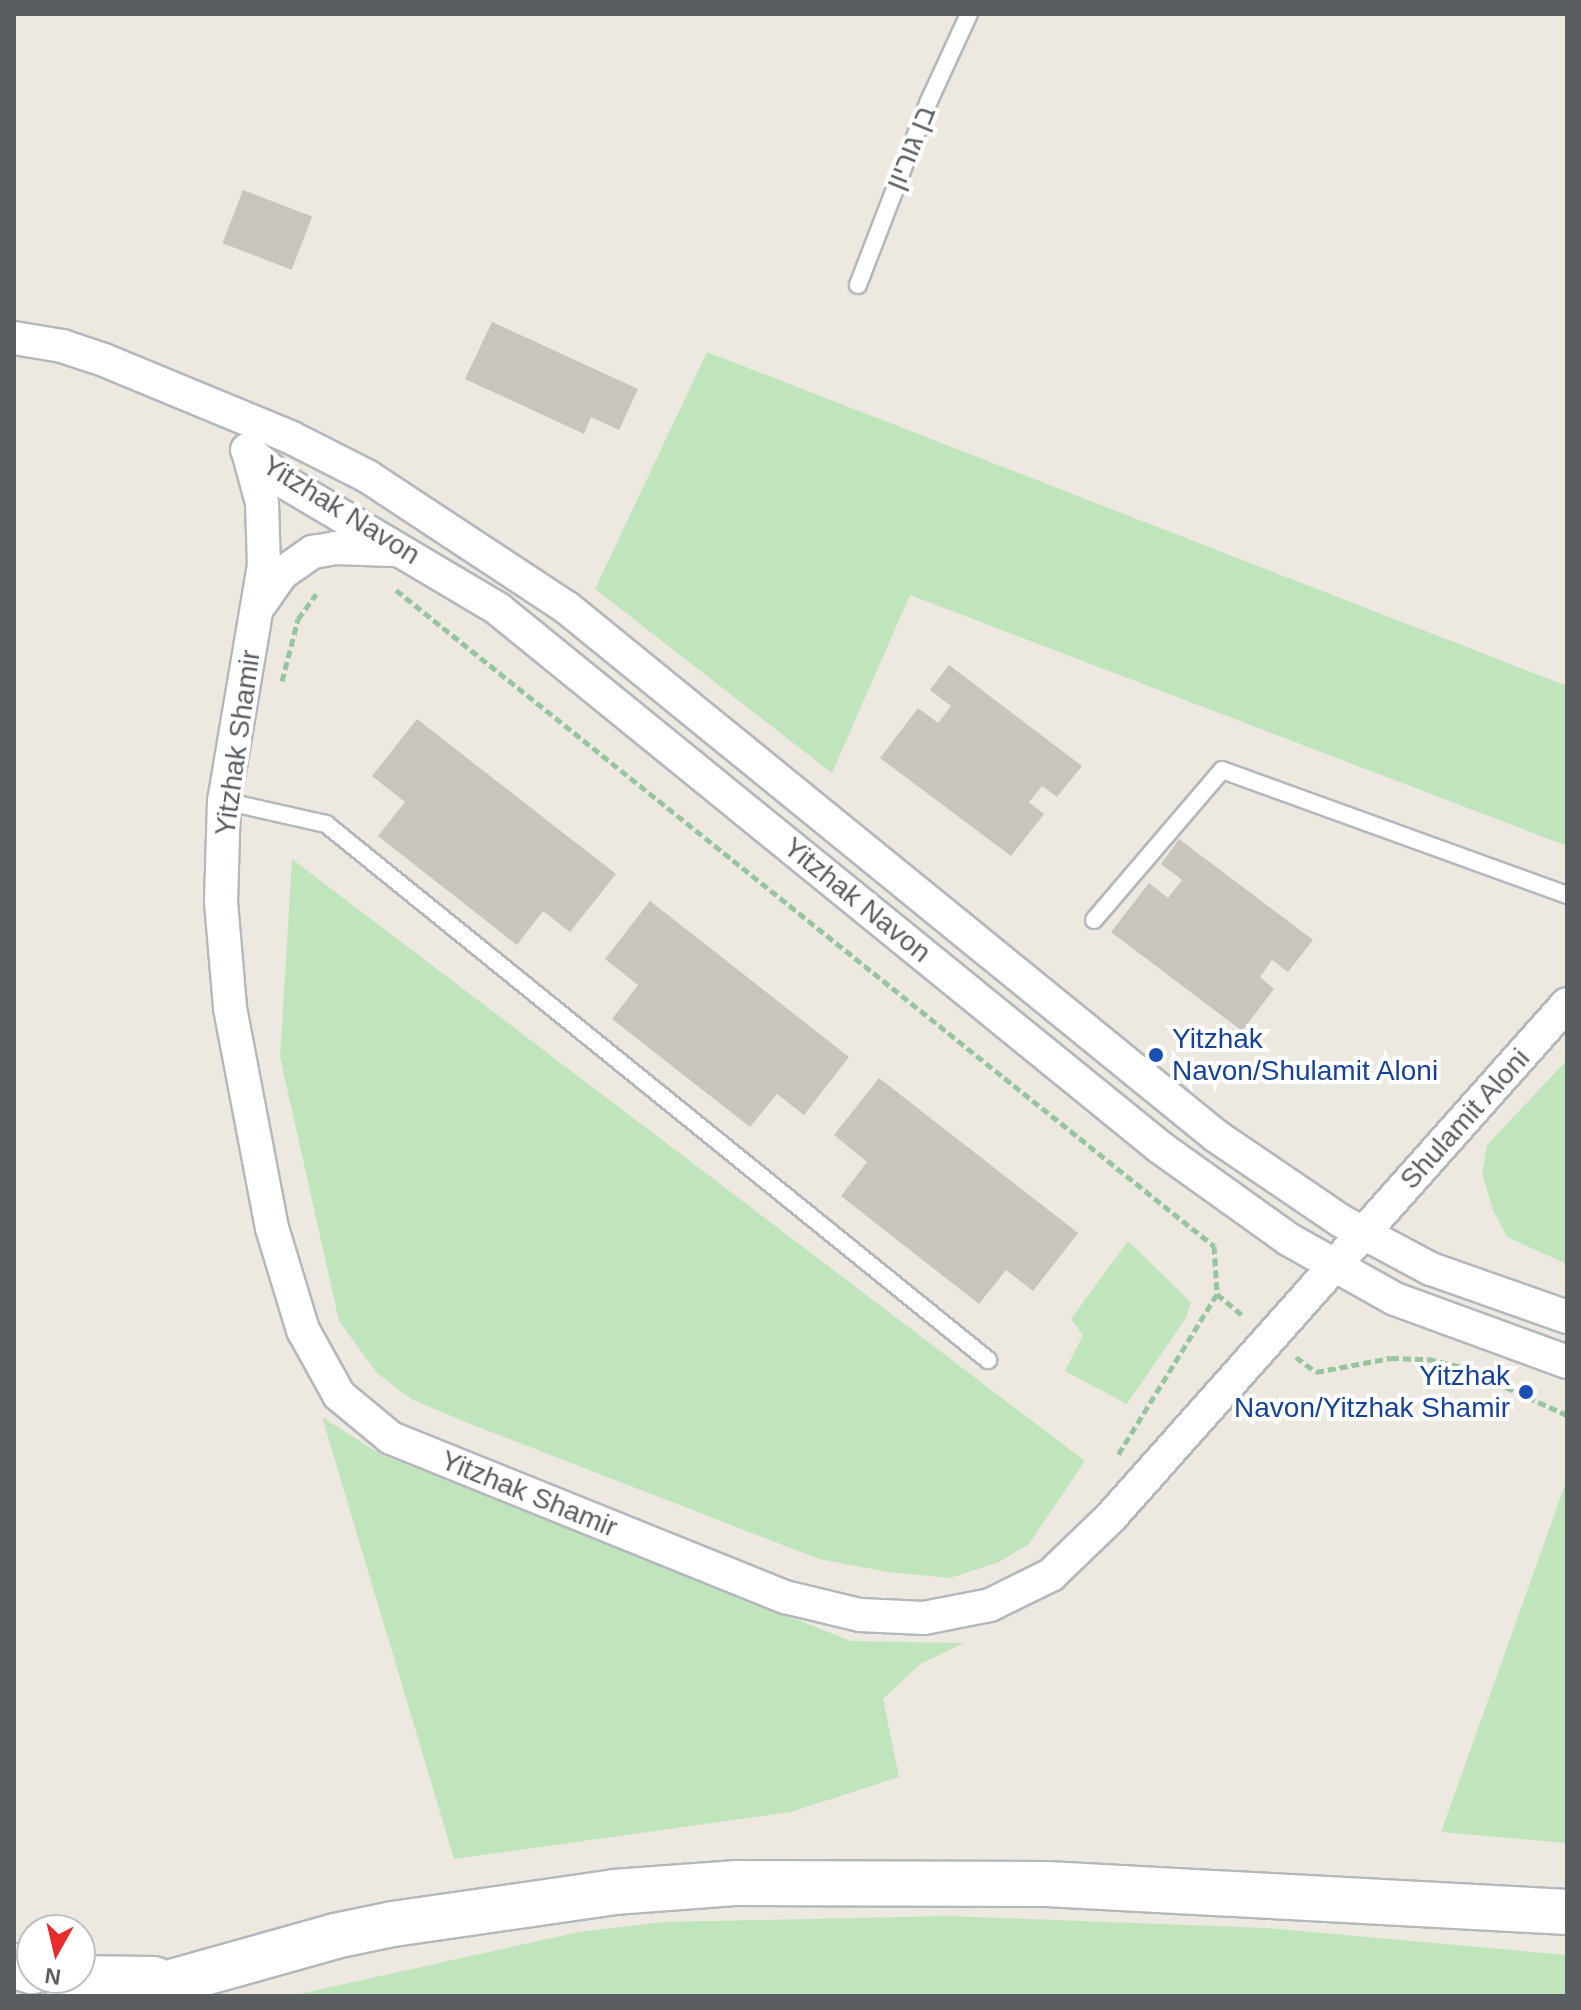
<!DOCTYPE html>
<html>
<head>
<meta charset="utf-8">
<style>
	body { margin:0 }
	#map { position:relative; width:1581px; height:2010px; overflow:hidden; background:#ede9e1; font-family:Helvetica,"Noto Sans Hebrew",sans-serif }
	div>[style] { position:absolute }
	.green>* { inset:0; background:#c0e5bd }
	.building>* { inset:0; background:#c8c4be; transform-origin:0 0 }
	.path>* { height:5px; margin-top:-2.5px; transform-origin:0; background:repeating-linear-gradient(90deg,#96c5a0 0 8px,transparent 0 12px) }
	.roads { filter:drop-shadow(2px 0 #b4b8bc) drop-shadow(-2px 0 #b4b8bc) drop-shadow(0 2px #b4b8bc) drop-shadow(0 -2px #b4b8bc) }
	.lane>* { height:16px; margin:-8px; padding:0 8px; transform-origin:8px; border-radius:8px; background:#fff }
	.street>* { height:32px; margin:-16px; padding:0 16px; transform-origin:16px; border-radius:16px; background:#fff }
	.secondary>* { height:44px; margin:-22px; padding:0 22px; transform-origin:22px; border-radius:22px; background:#fff }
	.dots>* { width:22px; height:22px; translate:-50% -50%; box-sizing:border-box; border:4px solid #fff; border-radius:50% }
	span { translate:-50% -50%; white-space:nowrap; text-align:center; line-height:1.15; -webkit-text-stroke:8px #fff; paint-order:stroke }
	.street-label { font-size:28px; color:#5a5e62 }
	.transit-label { font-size:28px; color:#164399 }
	.left { translate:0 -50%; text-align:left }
	.right { translate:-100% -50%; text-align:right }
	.frame { position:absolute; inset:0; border:16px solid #5a5e62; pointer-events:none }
	.north { position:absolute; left:16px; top:1914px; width:80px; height:80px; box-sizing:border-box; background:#fff; border:2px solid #bdbfc0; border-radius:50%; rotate:188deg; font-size:22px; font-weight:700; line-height:32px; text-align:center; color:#5a5e62 }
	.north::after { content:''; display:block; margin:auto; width:28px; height:36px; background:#e82c2c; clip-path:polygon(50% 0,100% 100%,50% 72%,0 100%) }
</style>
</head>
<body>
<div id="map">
	<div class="green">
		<div style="clip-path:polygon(707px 352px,1567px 686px,1567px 846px,910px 595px,832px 773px,595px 589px)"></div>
		<div style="clip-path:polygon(292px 859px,1085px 1461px,1029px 1544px,999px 1562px,950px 1578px,888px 1572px,819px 1559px,473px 1425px,411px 1399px,377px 1373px,339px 1321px,280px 1057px)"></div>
		<div style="clip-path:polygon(1567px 1060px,1567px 1264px,1507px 1237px,1493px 1210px,1482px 1174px,1487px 1145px)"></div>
		<div style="clip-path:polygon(1128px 1241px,1191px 1302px,1186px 1318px,1127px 1404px,1065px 1371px,1083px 1335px,1071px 1319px)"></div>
		<div style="clip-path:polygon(322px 1417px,380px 1454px,851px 1641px,964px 1643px,920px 1664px,883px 1699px,899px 1777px,791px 1812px,454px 1859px)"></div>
		<div style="clip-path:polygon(1567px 1479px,1567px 1843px,1441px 1832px)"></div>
		<div style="clip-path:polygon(948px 1916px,1266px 1928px,1567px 1955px,1567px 1996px,290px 1996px,579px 1932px,663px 1922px)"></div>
	</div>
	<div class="building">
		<div style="left:243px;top:190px;width:74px;height:57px;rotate:21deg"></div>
		<div style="clip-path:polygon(492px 322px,638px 389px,619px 430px,591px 417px,584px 434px,465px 379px)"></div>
		<div style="clip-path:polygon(949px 665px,1082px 766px,1057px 797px,1042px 786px,1029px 802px,1044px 814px,1011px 856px,880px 758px,918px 708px,938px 723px,951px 706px,930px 690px)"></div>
		<div style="clip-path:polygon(417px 719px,616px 874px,570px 932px,543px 911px,517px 945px,378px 836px,405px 802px,372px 776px)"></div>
		<div style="clip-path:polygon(1179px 839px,1313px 940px,1288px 972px,1272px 960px,1260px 977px,1274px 989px,1242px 1031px,1111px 932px,1149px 883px,1168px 898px,1182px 880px,1161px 864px)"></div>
		<div style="clip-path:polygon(650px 901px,849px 1057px,804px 1115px,777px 1094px,750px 1127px,612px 1019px,638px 985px,605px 959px)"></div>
		<div style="clip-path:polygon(879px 1078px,1078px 1233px,1033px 1291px,1006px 1270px,979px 1304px,841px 1196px,867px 1162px,834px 1135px)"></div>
	</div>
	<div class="path">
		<div style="left:396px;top:590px;width:1049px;rotate:38.73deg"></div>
		<div style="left:1214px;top:1246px;width:48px;rotate:86.4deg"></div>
		<div style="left:1217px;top:1294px;width:189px;rotate:121.6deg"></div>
		<div style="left:282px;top:681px;width:64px;rotate:-75.5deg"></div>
		<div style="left:298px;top:619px;width:31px;rotate:-54deg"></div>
		<div style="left:1217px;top:1294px;width:35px;rotate:40deg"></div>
		<div style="left:1296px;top:1357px;width:25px;rotate:37deg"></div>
		<div style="left:1316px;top:1372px;width:76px;rotate:-10.6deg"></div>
		<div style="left:1391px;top:1358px;width:37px;rotate:2deg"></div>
		<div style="left:1428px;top:1359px;width:35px;rotate:13deg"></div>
		<div style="left:1462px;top:1367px;width:115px;rotate:24.6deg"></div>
	</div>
	<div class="roads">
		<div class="lane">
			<div style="left:858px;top:285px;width:197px;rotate:-68.9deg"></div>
			<div style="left:929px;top:101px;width:96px;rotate:-65.3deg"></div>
			<div style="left:224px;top:801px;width:105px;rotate:12.7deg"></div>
			<div style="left:326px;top:824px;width:852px;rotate:39deg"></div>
			<div style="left:1094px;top:920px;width:197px;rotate:-49.5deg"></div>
			<div style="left:1222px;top:770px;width:367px;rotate:19.9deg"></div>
		</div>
		<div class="street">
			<div style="left:14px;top:338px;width:49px;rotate:9.5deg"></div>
			<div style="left:62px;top:346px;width:44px;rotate:18.4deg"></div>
			<div style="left:104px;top:360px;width:204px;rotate:22.5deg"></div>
			<div style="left:292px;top:438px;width:84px;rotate:26.9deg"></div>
			<div style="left:367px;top:476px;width:238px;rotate:33.4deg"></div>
			<div style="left:566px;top:607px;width:838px;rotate:39.14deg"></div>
			<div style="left:1216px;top:1136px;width:151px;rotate:34.2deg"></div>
			<div style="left:1341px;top:1221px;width:102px;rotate:28.1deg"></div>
			<div style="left:1431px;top:1269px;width:144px;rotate:19.4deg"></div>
			<div style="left:247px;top:450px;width:51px;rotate:40.2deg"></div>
			<div style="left:286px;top:483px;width:247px;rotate:30.7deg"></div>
			<div style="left:498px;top:609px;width:854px;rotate:39.11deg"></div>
			<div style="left:1161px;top:1148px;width:156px;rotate:35.6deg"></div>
			<div style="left:1288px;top:1239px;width:123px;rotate:29.3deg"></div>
			<div style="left:1395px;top:1299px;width:183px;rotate:20.1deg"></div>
			<div style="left:248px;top:451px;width:54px;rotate:74.9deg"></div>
			<div style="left:262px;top:503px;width:62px;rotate:88.2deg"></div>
			<div style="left:264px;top:565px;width:239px;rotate:99.6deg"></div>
			<div style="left:224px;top:801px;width:101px;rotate:91.7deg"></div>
			<div style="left:221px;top:902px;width:106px;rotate:85.1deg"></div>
			<div style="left:230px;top:1008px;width:224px;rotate:79.2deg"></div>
			<div style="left:272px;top:1228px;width:107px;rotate:73.1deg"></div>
			<div style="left:303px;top:1330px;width:74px;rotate:61deg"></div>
			<div style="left:339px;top:1395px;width:67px;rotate:39.6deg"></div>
			<div style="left:391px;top:1438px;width:425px;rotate:22deg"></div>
			<div style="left:785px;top:1597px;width:77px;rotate:13.5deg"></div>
			<div style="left:860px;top:1615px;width:64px;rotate:2.7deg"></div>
			<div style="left:924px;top:1618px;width:67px;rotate:-11.1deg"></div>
			<div style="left:990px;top:1605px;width:68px;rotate:-26.2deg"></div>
			<div style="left:1051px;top:1575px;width:83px;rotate:-44deg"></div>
			<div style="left:1111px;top:1517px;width:686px;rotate:-48.37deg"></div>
			<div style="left:261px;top:603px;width:35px;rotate:-55deg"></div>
			<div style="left:281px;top:574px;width:39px;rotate:-35deg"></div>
			<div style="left:313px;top:552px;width:22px;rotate:-10deg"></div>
			<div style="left:335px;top:548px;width:57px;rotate:2deg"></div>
		</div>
		<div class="secondary">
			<div style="left:14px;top:1966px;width:19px;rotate:16deg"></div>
			<div style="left:63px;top:1978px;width:91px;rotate:0.6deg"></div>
			<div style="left:122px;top:1996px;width:221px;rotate:-15.7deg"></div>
			<div style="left:335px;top:1936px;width:59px;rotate:-11.7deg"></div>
			<div style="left:393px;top:1924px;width:223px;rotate:-8.2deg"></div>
			<div style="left:614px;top:1892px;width:124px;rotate:-4.2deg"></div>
			<div style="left:738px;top:1883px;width:309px;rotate:0.2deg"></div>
			<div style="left:1047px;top:1884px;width:521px;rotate:3.08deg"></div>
		</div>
	</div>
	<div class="dots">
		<div style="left:1156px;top:1055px;background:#1a4fb4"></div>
		<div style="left:1526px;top:1392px;background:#1a4fb4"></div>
	</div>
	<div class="street-label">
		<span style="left:911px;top:148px;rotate:-68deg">בן גוריון</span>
		<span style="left:341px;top:510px;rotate:32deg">Yitzhak Navon</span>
		<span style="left:238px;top:743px;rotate:-82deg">Yitzhak Shamir</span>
		<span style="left:857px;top:900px;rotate:39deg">Yitzhak Navon</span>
		<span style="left:1465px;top:1119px;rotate:-48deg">Shulamit Aloni</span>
		<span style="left:529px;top:1494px;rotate:22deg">Yitzhak Shamir</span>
	</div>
	<div class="transit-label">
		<span class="left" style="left:1172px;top:1055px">Yitzhak<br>Navon/Shulamit Aloni</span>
		<span class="right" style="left:1510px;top:1392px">Yitzhak<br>Navon/Yitzhak Shamir</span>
	</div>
	<div class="frame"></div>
	<div class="north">N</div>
</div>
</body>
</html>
